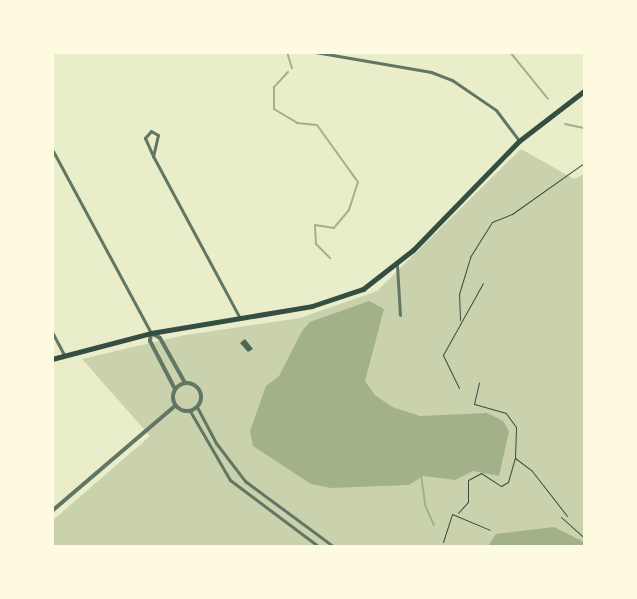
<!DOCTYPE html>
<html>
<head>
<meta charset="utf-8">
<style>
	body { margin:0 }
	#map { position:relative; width:637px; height:599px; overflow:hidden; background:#e9edc9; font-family:Quicksand,sans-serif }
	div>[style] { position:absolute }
	.green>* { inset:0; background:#cad2ad }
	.water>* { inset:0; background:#a3b18a }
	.stream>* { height:2px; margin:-1px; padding:0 1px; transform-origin:1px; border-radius:1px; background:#a3b18a }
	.building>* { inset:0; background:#4f6655 }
	.path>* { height:1px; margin:-0.5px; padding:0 0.5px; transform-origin:0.5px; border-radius:0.5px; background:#344e41 }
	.minor>* { height:3px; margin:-1.5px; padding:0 1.5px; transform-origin:1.5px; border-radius:1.5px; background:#617663 }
	.tertiary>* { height:4px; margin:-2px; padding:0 2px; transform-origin:2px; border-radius:2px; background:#617663 }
	.tertiary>.ring { margin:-2px; padding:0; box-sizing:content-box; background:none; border:4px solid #617663; border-radius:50% }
	.primary>* { height:5px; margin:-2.5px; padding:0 2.5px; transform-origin:2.5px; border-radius:2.5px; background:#344e41 }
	span { translate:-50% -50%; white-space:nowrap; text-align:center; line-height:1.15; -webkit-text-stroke:4px #fefae0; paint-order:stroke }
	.frame { position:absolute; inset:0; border:54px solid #fefae0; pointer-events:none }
</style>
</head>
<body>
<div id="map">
	<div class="green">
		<div style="clip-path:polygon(521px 149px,574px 179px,584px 174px,584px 546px,53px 546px,52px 521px,150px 436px,82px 359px,180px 336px,300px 318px,377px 291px)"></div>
	</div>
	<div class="water">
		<div style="clip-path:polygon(369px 301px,384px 309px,365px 381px,375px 395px,392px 407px,420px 416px,487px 413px,503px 421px,509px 431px,499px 476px,473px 471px,455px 480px,423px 476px,409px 485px,331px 488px,311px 484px,253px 446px,250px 431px,266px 386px,279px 376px,302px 331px,310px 322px)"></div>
		<div style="clip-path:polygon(554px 527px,584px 542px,584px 546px,488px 546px,496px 534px)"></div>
	</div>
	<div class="stream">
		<div style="left:287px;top:52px;width:17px;rotate:73deg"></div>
		<div style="left:510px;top:52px;width:60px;rotate:51deg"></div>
		<div style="left:288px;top:72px;width:21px;rotate:133deg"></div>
		<div style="left:274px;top:87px;width:22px;rotate:90deg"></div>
		<div style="left:274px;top:109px;width:27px;rotate:31deg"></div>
		<div style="left:297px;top:123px;width:20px;rotate:6deg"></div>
		<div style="left:317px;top:125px;width:70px;rotate:54.3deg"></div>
		<div style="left:358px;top:182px;width:29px;rotate:108deg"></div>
		<div style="left:349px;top:210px;width:23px;rotate:130deg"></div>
		<div style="left:334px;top:228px;width:19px;rotate:-171deg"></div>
		<div style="left:315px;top:225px;width:19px;rotate:87deg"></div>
		<div style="left:316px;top:244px;width:20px;rotate:45deg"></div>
		<div style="left:565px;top:124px;width:19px;rotate:12deg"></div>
		<div style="left:421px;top:475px;width:30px;rotate:82deg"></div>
		<div style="left:425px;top:505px;width:22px;rotate:66deg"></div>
	</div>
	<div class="building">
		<div style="clip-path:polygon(245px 339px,253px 349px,248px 352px,240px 343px)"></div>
	</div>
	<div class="path">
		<div style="left:460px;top:320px;width:26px;rotate:-92deg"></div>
		<div style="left:459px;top:294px;width:39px;rotate:-73deg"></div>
		<div style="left:470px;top:257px;width:41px;rotate:-57.8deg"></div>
		<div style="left:492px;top:222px;width:22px;rotate:-22deg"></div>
		<div style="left:512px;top:214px;width:88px;rotate:-35.3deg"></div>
		<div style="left:459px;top:388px;width:37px;rotate:-116deg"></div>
		<div style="left:443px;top:355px;width:82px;rotate:-60.9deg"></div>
		<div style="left:515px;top:458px;width:21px;rotate:37deg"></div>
		<div style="left:532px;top:471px;width:57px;rotate:52.1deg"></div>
		<div style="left:458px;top:513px;width:15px;rotate:-48deg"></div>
		<div style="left:468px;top:502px;width:22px;rotate:-90deg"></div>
		<div style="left:468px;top:480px;width:15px;rotate:-28deg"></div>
		<div style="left:481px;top:473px;width:24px;rotate:33deg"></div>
		<div style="left:501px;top:486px;width:8px;rotate:-30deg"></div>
		<div style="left:508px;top:482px;width:26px;rotate:-74deg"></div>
		<div style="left:515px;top:457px;width:30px;rotate:-88deg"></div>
		<div style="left:516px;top:427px;width:17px;rotate:-126deg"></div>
		<div style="left:506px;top:413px;width:33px;rotate:-164deg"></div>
		<div style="left:474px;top:404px;width:22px;rotate:-77deg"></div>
		<div style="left:561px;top:517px;width:31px;rotate:42deg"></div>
		<div style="left:443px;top:542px;width:29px;rotate:-72deg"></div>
		<div style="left:452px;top:514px;width:41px;rotate:22.8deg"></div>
	</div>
	<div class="minor">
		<div style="left:315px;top:52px;width:118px;rotate:9.8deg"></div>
		<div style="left:431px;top:72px;width:22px;rotate:21deg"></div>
		<div style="left:452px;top:80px;width:53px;rotate:34.3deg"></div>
		<div style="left:496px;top:110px;width:39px;rotate:53deg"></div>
		<div style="left:53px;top:151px;width:207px;rotate:61.7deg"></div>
		<div style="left:153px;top:156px;width:20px;rotate:-114deg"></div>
		<div style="left:145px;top:138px;width:9px;rotate:-49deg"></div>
		<div style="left:151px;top:131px;width:8px;rotate:30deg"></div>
		<div style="left:158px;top:135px;width:22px;rotate:103deg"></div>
		<div style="left:153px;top:156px;width:184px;rotate:61.8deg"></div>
		<div style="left:397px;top:265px;width:50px;rotate:86.6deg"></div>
		<div style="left:52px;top:332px;width:26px;rotate:62deg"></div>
		<div style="left:197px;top:407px;width:41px;rotate:62.2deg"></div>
		<div style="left:216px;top:443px;width:48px;rotate:52.7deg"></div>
		<div style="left:245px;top:481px;width:109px;rotate:36.5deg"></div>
		<div style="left:190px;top:411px;width:80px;rotate:59.9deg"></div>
		<div style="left:230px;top:480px;width:110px;rotate:36.9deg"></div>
	</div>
	<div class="tertiary">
		<div class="ring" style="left:173px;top:383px;width:24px;height:24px"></div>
		<div style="left:175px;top:389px;width:54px;rotate:-117.5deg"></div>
		<div style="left:150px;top:341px;width:8px;rotate:-83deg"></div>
		<div style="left:151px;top:333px;width:10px;rotate:29deg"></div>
		<div style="left:160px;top:338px;width:51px;rotate:60.9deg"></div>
		<div style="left:52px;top:511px;width:162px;rotate:-40.5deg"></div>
	</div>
	<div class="primary">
		<div style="left:52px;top:359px;width:102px;rotate:-14.7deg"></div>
		<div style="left:151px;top:333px;width:163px;rotate:-9.5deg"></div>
		<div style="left:312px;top:306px;width:54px;rotate:-18.4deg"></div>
		<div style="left:363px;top:289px;width:63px;rotate:-38deg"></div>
		<div style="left:413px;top:250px;width:152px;rotate:-45.8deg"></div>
		<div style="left:519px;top:141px;width:82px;rotate:-37.6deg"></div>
	</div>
	<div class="frame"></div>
</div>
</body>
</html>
